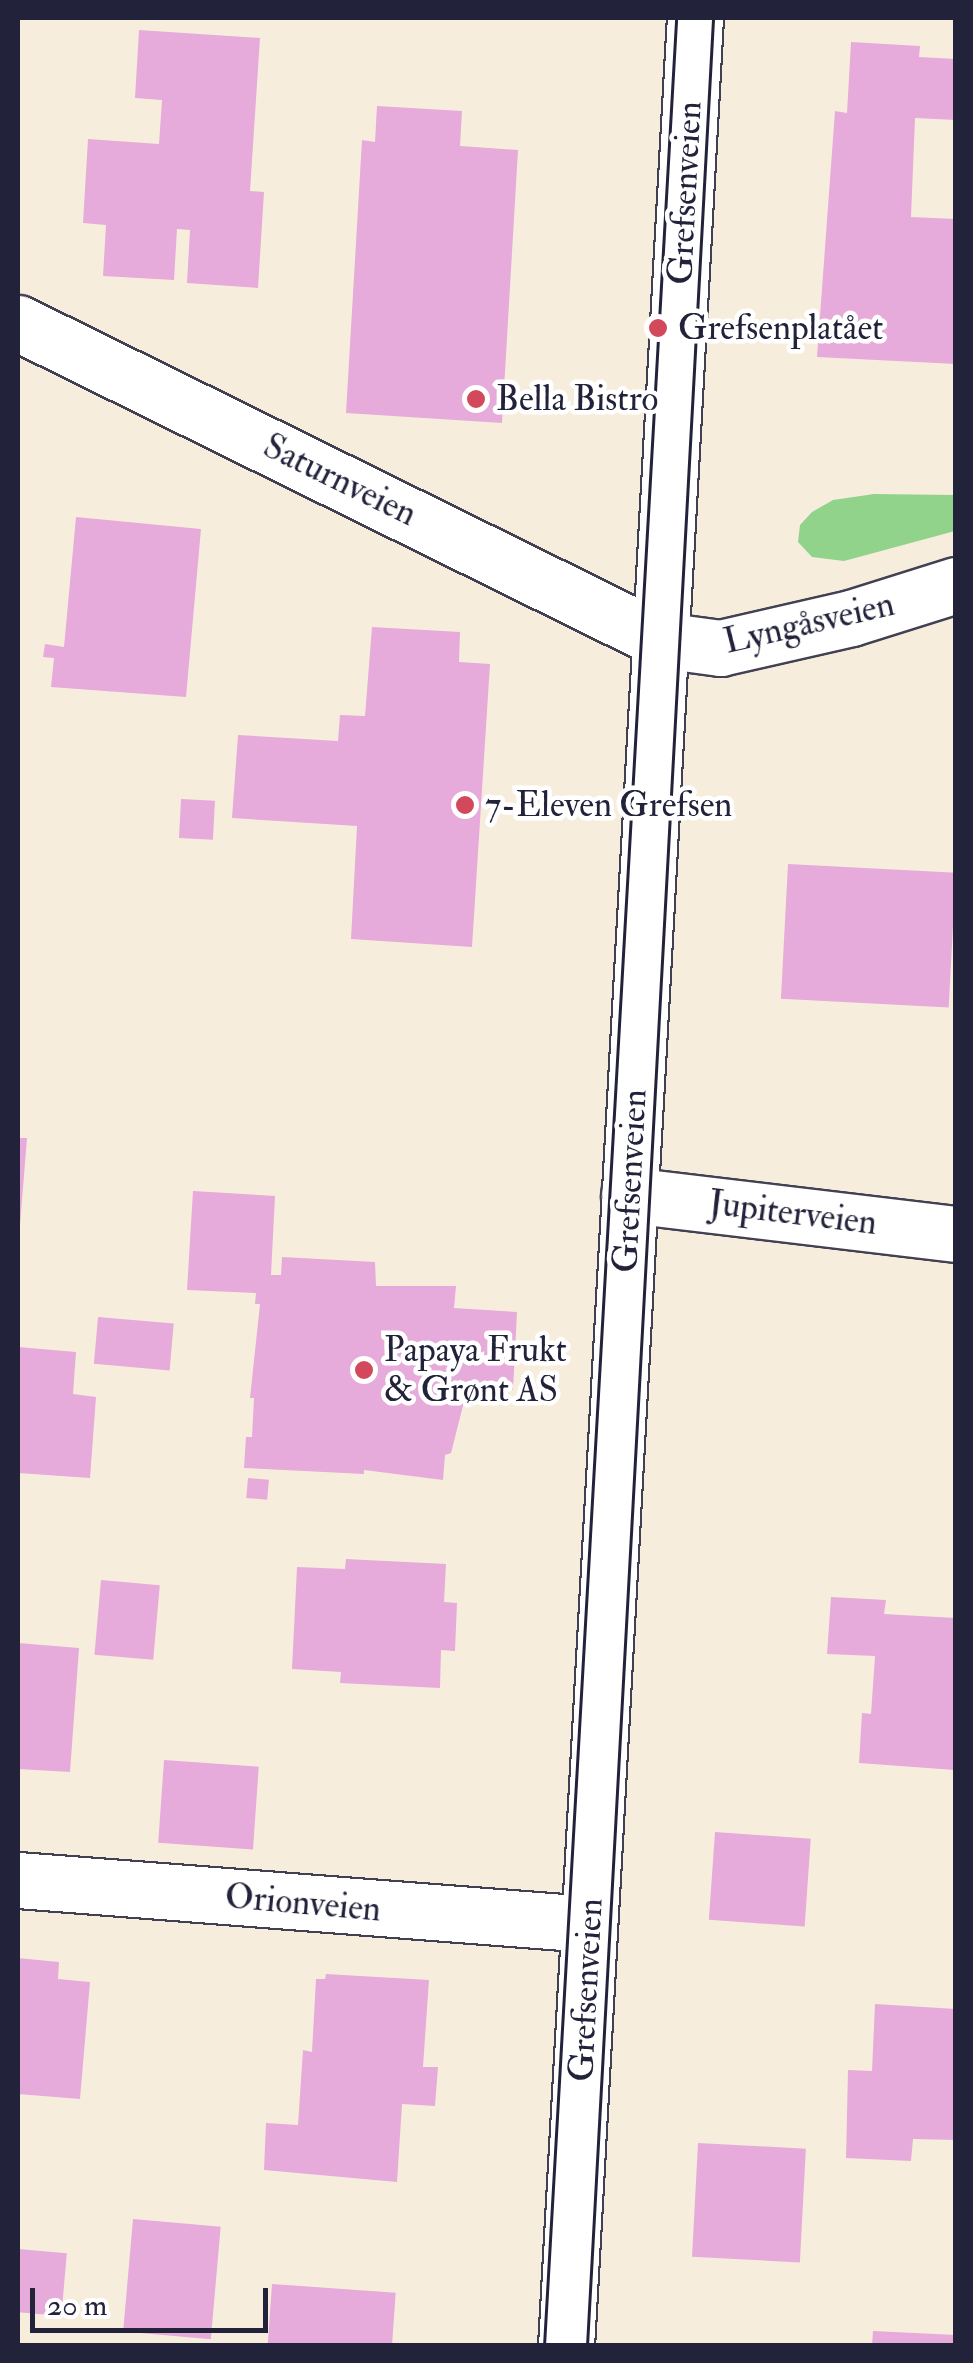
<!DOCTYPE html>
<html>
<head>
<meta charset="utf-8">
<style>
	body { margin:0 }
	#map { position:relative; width:973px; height:2363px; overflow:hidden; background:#f7eddd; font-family:"IM FELL Double Pica",serif }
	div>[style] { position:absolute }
	.green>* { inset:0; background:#91d38b }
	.building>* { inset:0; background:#e6abdb; transform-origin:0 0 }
	.roads { filter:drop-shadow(2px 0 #424053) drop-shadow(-2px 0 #424053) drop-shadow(0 2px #424053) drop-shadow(0 -2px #424053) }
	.street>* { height:55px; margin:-27.5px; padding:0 27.5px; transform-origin:27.5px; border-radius:27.5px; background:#fff }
	.secondary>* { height:55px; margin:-27.5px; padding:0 27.5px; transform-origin:27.5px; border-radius:27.5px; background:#fff }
	.tram>* { height:2.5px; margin:-1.25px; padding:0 1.25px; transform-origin:1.25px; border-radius:1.25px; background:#22223b }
	.dots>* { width:28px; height:28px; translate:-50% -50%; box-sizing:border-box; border:5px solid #fff; border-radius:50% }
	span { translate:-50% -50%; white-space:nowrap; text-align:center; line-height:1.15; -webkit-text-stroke:9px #fff; paint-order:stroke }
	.street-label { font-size:35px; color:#22223b }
	.poi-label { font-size:35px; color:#22223b }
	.left { translate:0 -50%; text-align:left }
	.frame { position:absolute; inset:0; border:20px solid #22223b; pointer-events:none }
	.scale { position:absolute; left:30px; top:2288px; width:238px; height:45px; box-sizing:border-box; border:5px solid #22223b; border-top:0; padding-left:12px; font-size:30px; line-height:35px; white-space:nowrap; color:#22223b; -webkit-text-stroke:8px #fff; paint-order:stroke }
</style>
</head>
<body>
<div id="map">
	<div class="green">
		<div style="clip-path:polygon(874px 494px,955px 495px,955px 531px,844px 561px,812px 557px,798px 542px,800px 525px,812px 512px,833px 500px)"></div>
	</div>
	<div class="building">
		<div style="clip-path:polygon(139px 30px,260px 38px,250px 191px,264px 192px,258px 288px,187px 283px,190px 230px,177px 229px,174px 280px,103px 276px,106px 225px,83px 223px,88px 139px,159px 144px,162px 100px,135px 98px)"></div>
		<div style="clip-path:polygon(851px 42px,920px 46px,919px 57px,956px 59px,956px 120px,915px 118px,911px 217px,956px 219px,956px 364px,817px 357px,835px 111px,847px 113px)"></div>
		<div style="clip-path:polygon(377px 106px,462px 111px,460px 146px,518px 150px,502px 423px,346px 413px,362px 140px,375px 142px)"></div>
		<div style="clip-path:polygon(76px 517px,201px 529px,186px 697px,51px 687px,54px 658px,43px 657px,45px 644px,64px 647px)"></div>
		<div style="clip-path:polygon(372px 627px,460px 632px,459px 662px,490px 664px,472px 947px,351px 939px,357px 826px,232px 818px,238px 735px,338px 741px,340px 715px,365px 716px)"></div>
		<div style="left:181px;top:799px;width:34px;height:39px;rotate:3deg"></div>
		<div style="left:788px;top:864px;width:168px;height:135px;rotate:3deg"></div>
		<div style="clip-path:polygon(18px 1138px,27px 1138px,20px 1225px,18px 1225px)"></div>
		<div style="clip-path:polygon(193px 1191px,275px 1196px,271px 1275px,281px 1275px,282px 1257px,375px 1262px,376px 1286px,456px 1286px,454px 1308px,517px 1312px,513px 1390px,468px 1386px,451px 1453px,445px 1455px,443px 1480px,364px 1470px,364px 1474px,244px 1468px,246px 1437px,252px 1437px,254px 1398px,250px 1398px,260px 1304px,255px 1304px,256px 1293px,187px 1290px)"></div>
		<div style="left:98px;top:1317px;width:76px;height:47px;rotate:5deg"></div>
		<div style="clip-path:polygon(18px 1347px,76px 1352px,73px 1394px,96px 1397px,90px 1478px,18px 1473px)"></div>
		<div style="left:248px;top:1478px;width:21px;height:20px;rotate:5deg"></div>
		<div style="clip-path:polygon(346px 1559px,446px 1564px,444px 1602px,457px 1603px,455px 1651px,441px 1650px,440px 1688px,340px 1683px,341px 1672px,292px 1669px,297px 1567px,345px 1569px)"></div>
		<div style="left:101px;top:1580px;width:59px;height:75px;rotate:5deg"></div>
		<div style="clip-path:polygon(831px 1597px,886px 1600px,884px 1614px,956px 1618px,955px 1770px,859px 1763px,862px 1713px,871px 1714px,875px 1656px,827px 1654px)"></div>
		<div style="clip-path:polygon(18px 1643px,79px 1648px,70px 1772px,18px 1769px)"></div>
		<div style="left:164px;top:1760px;width:95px;height:83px;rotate:4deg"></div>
		<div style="left:715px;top:1832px;width:96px;height:88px;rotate:4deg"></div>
		<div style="clip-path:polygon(18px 1958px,59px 1962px,58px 1979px,90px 1982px,80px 2099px,18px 2094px)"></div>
		<div style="clip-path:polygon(326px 1974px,429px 1980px,423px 2067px,438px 2067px,435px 2106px,402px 2104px,397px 2182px,264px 2170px,266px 2123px,298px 2125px,303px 2050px,312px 2052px,316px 1979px,325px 1979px)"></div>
		<div style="clip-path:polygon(875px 2004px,956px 2009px,956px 2140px,913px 2139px,911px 2161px,846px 2158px,848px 2070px,872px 2071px)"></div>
		<div style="left:698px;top:2143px;width:108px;height:114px;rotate:3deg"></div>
		<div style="left:133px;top:2219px;width:88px;height:113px;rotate:5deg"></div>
		<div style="left:18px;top:2249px;width:49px;height:63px;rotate:5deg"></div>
		<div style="left:272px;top:2284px;width:124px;height:62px;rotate:4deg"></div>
		<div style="clip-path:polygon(873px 2331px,956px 2335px,956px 2346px,872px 2346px)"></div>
	</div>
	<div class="roads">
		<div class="street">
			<div style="left:18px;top:323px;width:717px;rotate:26.24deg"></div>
			<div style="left:661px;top:640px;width:60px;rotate:7.7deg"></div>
			<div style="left:720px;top:648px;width:134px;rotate:-12.9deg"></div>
			<div style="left:851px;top:618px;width:110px;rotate:-17.4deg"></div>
			<div style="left:629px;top:1195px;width:329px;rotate:6.8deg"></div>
			<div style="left:18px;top:1880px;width:573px;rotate:4.41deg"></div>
		</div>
		<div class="secondary">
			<div style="left:566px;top:2346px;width:2332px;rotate:-86.83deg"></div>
		</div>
	</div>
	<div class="tram">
		<div style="left:544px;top:2346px;width:2332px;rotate:-86.75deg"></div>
		<div style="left:587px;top:2346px;width:2331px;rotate:-86.9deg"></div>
	</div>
	<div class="dots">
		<div style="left:658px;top:328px;background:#d1495b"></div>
		<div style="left:476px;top:399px;background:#d1495b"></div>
		<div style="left:465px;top:805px;background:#d1495b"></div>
		<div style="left:364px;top:1370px;background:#d1495b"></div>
	</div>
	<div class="street-label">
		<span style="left:685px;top:193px;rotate:-87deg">Grefsenveien</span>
		<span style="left:340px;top:480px;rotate:26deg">Saturnveien</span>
		<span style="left:809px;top:623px;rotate:-13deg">Lyngåsveien</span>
		<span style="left:630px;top:1181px;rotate:-87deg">Grefsenveien</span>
		<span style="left:793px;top:1213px;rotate:7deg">Jupiterveien</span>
		<span style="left:303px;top:1903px;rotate:5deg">Orionveien</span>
		<span style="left:586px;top:1990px;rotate:-87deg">Grefsenveien</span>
	</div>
	<div class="poi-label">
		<span class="left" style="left:678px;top:328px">Grefsenplatået</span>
		<span class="left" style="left:496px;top:399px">Bella Bistro</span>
		<span class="left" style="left:485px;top:805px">7-Eleven Grefsen</span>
		<span class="left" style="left:384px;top:1370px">Papaya Frukt<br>&amp; Grønt AS</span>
	</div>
	<div class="frame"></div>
	<div class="scale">20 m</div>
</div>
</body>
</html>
